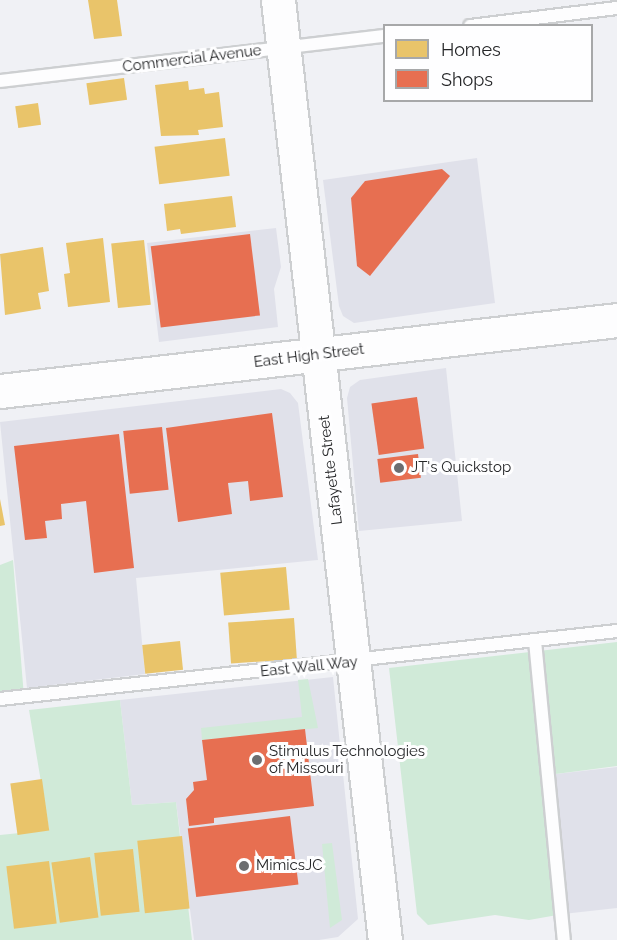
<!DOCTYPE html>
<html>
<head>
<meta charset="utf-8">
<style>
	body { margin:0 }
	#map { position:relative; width:617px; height:940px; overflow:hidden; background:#f0f1f5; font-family:Raleway,sans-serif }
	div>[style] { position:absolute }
	.built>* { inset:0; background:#e0e1ea }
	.green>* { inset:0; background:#d0ead8 }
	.homes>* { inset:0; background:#e9c46a; transform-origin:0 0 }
	.shops>* { inset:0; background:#e76f51; transform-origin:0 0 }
	.roads { filter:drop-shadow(2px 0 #cdcfd1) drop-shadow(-2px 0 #cdcfd1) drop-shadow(0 2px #cdcfd1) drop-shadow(0 -2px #cdcfd1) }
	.service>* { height:12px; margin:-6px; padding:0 6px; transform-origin:6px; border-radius:6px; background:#fdfdfe }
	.secondary>* { height:33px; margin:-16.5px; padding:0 16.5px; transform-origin:16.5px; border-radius:16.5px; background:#fdfdfe }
	.dots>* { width:16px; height:16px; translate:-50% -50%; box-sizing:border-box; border:3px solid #fefeff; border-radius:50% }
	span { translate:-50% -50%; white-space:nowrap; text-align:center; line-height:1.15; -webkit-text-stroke:6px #fefeff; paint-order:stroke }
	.street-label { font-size:15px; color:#252628 }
	.poi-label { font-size:15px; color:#252628 }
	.left { translate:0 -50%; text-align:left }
	.legend { position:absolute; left:383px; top:24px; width:210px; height:78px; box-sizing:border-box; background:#fefeff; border:2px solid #a7a8a9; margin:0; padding:8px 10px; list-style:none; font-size:18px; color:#252628 }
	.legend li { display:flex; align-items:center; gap:12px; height:30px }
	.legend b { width:30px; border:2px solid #a7a8a9 }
</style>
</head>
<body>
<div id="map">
	<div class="built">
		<div style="clip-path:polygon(477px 158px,495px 303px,354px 323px,343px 316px,339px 306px,323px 180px)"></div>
		<div style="clip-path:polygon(276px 228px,281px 267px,274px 289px,278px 327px,159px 342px,147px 243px)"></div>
		<div style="clip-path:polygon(446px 368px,462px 521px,359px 531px,347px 398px,350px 387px,360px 380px)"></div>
		<div style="clip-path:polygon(281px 389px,290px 393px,298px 403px,318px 560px,136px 578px,145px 674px,27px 688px,0 422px)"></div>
		<div style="clip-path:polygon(333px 677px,358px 919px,338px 937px,319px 940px,194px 940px,176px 802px,132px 805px,120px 700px)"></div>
		<div style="clip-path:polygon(617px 767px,617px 908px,563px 914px,547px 775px)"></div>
	</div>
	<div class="green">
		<div style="clip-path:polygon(13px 560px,24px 697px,0 699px,0 565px)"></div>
		<div style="clip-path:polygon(617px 642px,617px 766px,548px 775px,563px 914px,529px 920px,495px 915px,428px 925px,417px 914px,389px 668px)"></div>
		<div style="clip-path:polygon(308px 679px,318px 728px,202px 740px,201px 728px,302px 717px,298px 680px)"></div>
		<div style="clip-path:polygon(120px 700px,132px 805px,176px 802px,192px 940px,0 940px,0 835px,49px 830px,29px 710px)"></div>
		<div style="clip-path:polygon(332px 843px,342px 920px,330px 928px,322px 844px)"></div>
	</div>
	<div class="homes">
		<div style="clip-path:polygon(88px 0,117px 0,122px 36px,94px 39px)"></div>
		<div style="left:124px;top:78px;width:22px;height:38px;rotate:82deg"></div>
		<div style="clip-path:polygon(188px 81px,189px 90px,204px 88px,205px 94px,219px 92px,223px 127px,198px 130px,199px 135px,161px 136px,155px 85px)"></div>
		<div style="left:38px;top:103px;width:22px;height:23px;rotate:82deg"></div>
		<div style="left:225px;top:138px;width:38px;height:71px;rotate:83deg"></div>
		<div style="clip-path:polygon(232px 196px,236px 227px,181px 234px,180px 229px,167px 231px,164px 204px)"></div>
		<div style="clip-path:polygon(103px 238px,110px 302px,68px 307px,64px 274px,70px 273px,66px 243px)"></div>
		<div style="left:144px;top:240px;width:65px;height:33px;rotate:84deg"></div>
		<div style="clip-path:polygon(43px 247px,49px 291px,38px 293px,41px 309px,5px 315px,0 254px)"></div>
		<div style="clip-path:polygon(0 499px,5px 525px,0 526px)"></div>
		<div style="left:286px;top:567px;width:43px;height:66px;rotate:85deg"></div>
		<div style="left:294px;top:618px;width:41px;height:66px;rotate:86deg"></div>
		<div style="left:180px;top:641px;width:29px;height:38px;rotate:84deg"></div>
		<div style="left:42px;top:779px;width:52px;height:32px;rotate:82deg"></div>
		<div style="left:182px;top:836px;width:73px;height:45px;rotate:84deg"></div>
		<div style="left:133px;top:849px;width:63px;height:39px;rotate:84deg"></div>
		<div style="left:90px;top:857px;width:61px;height:39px;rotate:82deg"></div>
		<div style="left:49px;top:861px;width:63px;height:43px;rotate:83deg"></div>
	</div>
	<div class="shops">
		<div style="clip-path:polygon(442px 169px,450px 176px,370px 276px,357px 266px,351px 198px,365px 181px)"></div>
		<div style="left:250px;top:234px;width:82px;height:100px;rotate:83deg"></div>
		<div style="left:417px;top:397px;width:52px;height:46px;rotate:82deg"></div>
		<div style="clip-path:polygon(272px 413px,283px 497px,250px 501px,248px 481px,228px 483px,232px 514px,178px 522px,166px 428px)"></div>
		<div style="left:162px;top:427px;width:63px;height:39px;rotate:84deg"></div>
		<div style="clip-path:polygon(119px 434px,134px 568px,94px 573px,86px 501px,61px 504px,62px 519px,45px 521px,47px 538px,25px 540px,14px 446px)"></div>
		<div style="left:418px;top:454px;width:24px;height:41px;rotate:83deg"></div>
		<div style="clip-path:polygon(305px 729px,314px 806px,214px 818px,214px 823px,189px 826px,186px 799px,194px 790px,193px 782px,207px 780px,202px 740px)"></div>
		<div style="left:290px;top:816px;width:69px;height:103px;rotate:83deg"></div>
	</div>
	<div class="roads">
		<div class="service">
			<div style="left:470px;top:26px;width:148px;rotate:-7deg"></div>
			<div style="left:0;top:81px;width:387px;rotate:-6.7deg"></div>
			<div style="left:535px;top:641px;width:300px;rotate:84.5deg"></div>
			<div style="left:0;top:699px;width:621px;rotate:-6.29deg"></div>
		</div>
		<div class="secondary">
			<div style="left:278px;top:0;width:946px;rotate:83.51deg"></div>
			<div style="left:0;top:391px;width:621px;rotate:-6.56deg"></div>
		</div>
	</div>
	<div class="dots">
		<div style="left:399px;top:468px;background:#6c6d70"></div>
		<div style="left:257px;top:760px;background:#6c6d70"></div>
		<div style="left:244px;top:866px;background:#6c6d70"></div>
	</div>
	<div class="street-label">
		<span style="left:192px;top:59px;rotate:-7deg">Commercial Avenue</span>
		<span style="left:309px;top:356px;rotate:-7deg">East High Street</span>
		<span style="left:331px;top:470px;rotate:-97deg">Lafayette Street</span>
		<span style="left:309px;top:667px;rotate:-6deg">East Wall Way</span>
	</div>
	<div class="poi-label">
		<span class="left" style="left:411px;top:468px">JT's Quickstop</span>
		<span class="left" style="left:269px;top:760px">Stimulus Technologies<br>of Missouri</span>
		<span class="left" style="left:256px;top:866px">MimicsJC</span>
	</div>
	<ul class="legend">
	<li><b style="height:16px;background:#e9c46a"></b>Homes</li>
	<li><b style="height:16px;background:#e76f51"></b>Shops</li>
	</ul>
</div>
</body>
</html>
